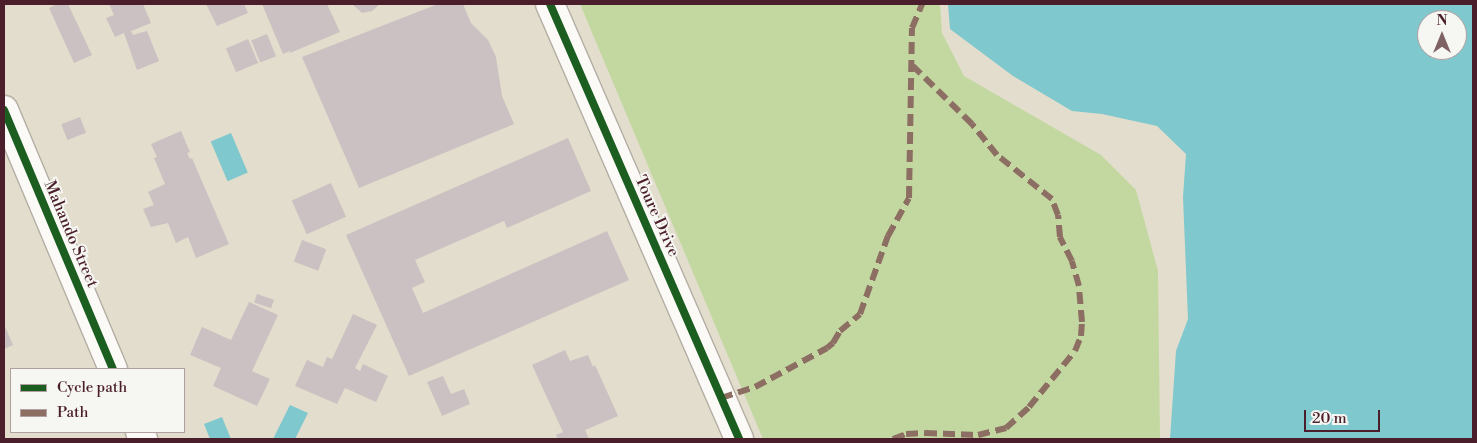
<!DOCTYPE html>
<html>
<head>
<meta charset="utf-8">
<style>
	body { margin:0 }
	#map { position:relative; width:1477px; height:443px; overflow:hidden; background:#e2ddcc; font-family:"Libre Bodoni",serif }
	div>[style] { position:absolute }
	.green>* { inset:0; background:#c3d8a1 }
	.water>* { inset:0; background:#7fc8cd; transform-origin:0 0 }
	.building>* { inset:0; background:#cbc1c2; transform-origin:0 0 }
	.roads { filter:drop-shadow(1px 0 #b4ada4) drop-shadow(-1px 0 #b4ada4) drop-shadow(0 1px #b4ada4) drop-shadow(0 -1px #b4ada4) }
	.minor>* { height:28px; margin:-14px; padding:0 14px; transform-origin:14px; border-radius:14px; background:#fbfaf7 }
	.quiet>* { height:6px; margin-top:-3px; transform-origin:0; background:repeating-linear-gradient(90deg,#8d6e63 0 12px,transparent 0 18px) }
	.cycleway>* { height:8px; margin:-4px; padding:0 4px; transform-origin:4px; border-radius:4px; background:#1b5e20 }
	span { translate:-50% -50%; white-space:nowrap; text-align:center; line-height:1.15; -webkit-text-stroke:4px #f6f6f2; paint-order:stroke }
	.street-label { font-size:16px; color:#4a1f2b }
	.frame { position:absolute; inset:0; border:5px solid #4a1f2b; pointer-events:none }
	.legend { position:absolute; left:10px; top:368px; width:175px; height:65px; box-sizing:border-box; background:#f6f6f2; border:1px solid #b1a0a2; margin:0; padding:6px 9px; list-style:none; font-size:15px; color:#4a1f2b }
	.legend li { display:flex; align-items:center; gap:10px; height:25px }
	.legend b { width:25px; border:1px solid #b1a0a2 }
	.north { position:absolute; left:1417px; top:10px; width:50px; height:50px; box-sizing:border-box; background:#f6f6f2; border:1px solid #b1a0a2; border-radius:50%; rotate:0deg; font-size:14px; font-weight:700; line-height:20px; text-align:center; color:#4a1f2b }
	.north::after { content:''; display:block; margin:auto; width:18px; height:22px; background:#7f6263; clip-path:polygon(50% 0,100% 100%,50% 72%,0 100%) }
	.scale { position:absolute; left:1304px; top:410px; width:76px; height:22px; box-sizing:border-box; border:2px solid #4a1f2b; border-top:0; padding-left:6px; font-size:15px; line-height:18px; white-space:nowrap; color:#4a1f2b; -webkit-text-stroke:4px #f6f6f2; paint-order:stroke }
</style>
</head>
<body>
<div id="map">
	<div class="green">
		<div style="clip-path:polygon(580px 4px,940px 4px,942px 33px,964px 76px,1101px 155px,1136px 190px,1158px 271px,1160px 439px,763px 439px)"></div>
	</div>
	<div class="water">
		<div style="clip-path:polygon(evenodd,948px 4px,1473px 4px,1473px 439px,1170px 439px,1176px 351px,1188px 319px,1183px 197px,1186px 154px,1157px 126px,1102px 114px,1072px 111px,1013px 76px,950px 29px,948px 4px,1427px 20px,1457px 20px,1457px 50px,1427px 50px,1427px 20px)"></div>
		<div style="left:231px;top:133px;width:43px;height:22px;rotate:67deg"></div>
		<div style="clip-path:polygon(290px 405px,308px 413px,295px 439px,273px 439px)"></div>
		<div style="clip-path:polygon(222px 417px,231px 439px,210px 439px,204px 424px)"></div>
	</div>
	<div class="building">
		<div style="clip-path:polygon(57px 4px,68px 4px,92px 55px,74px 63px,49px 8px)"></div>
		<div style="clip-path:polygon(109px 4px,143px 4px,151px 23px,131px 31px,133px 35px,147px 31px,159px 61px,137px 70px,124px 33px,115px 37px,106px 18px,114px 15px)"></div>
		<div style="clip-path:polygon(206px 4px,244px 4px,248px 13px,217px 26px)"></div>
		<div style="clip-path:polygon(262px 4px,327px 4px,340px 32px,290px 53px,290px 51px,283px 54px)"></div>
		<div style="clip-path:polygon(352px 4px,380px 4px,372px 11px,362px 13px)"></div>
		<div style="clip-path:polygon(438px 4px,463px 4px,471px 23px,488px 40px,496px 57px,502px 96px,514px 124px,359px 188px,302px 57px)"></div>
		<div style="left:267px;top:34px;width:24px;height:17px;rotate:68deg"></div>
		<div style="left:248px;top:39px;width:26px;height:24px;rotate:67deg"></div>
		<div style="left:80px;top:117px;width:17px;height:20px;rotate:69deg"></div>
		<div style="clip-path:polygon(181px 131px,190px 152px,187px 153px,190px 159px,192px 158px,229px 244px,196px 258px,188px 237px,176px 243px,168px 223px,151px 227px,143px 209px,154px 205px,148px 192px,165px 184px,154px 158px,157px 157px,151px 144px)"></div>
		<div style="clip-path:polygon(568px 138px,591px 191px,507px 228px,504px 221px,415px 260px,425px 282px,412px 288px,423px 313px,607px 231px,629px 280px,409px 376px,346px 235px)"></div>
		<div style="left:331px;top:183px;width:37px;height:43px;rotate:66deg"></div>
		<div style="left:302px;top:240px;width:26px;height:23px;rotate:21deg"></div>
		<div style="left:257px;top:294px;width:18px;height:9px;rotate:19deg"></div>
		<div style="clip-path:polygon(249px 302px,278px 315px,252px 371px,270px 379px,257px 406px,213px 386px,221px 368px,190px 355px,202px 327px,231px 340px)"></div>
		<div style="clip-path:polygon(353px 314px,377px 325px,355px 368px,360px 371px,363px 364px,388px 376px,376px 402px,345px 388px,337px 404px,295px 386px,307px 360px,323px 367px,327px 357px,332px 359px)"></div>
		<div style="clip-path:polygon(4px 324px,13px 345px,4px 349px)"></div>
		<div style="clip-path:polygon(565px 350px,570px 361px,588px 355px,593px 367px,595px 365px,618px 416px,585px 430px,589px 439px,558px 439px,556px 435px,563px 432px,532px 365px)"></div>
		<div style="clip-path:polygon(443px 376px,451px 394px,464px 389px,470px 404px,442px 416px,427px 382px)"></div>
	</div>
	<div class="roads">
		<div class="minor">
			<div style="left:550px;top:4px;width:474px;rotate:66.5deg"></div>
			<div style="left:4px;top:110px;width:281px;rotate:67.2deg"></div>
			<div style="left:140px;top:432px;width:8px;rotate:67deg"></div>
		</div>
	</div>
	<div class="quiet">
		<div style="left:721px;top:398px;width:36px;rotate:-18deg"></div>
		<div style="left:755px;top:387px;width:82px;rotate:-28.4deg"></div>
		<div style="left:827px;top:348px;width:8px;rotate:-40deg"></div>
		<div style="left:833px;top:343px;width:14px;rotate:-60deg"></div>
		<div style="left:840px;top:331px;width:26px;rotate:-40deg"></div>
		<div style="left:860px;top:314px;width:83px;rotate:-70.3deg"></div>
		<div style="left:888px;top:236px;width:43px;rotate:-61.1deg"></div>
		<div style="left:909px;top:198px;width:170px;rotate:-89deg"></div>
		<div style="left:912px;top:28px;width:26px;rotate:-67deg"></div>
		<div style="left:893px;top:439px;width:14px;rotate:-21deg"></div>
		<div style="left:906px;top:434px;width:19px;rotate:-3deg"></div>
		<div style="left:925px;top:433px;width:53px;rotate:2.2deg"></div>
		<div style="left:978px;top:435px;width:29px;rotate:-14deg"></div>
		<div style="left:1006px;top:428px;width:31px;rotate:-42deg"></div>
		<div style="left:1029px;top:407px;width:72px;rotate:-50.6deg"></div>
		<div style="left:1075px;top:351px;width:16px;rotate:-68deg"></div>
		<div style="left:1081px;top:336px;width:14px;rotate:-86deg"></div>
		<div style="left:1082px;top:322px;width:36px;rotate:-95deg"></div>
		<div style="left:1079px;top:286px;width:26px;rotate:-106deg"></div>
		<div style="left:1072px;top:261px;width:27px;rotate:-117deg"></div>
		<div style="left:1060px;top:237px;width:22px;rotate:-95deg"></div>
		<div style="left:1058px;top:215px;width:17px;rotate:-111deg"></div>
		<div style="left:1052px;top:199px;width:70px;rotate:-141.3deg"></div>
		<div style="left:997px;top:155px;width:40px;rotate:-129deg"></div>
		<div style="left:972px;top:124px;width:83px;rotate:-135.5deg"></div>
	</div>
	<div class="cycleway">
		<div style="left:550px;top:4px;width:474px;rotate:66.5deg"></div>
		<div style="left:4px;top:110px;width:281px;rotate:67.2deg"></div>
	</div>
	<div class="street-label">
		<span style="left:657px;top:216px;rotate:66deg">Toure Drive</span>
		<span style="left:71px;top:234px;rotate:67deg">Mahando Street</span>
	</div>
	<div class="frame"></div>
	<ul class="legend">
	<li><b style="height:6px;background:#1b5e20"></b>Cycle path</li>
	<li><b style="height:6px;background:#8d6e63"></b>Path</li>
	</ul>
	<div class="north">N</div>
	<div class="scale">20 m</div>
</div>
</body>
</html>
